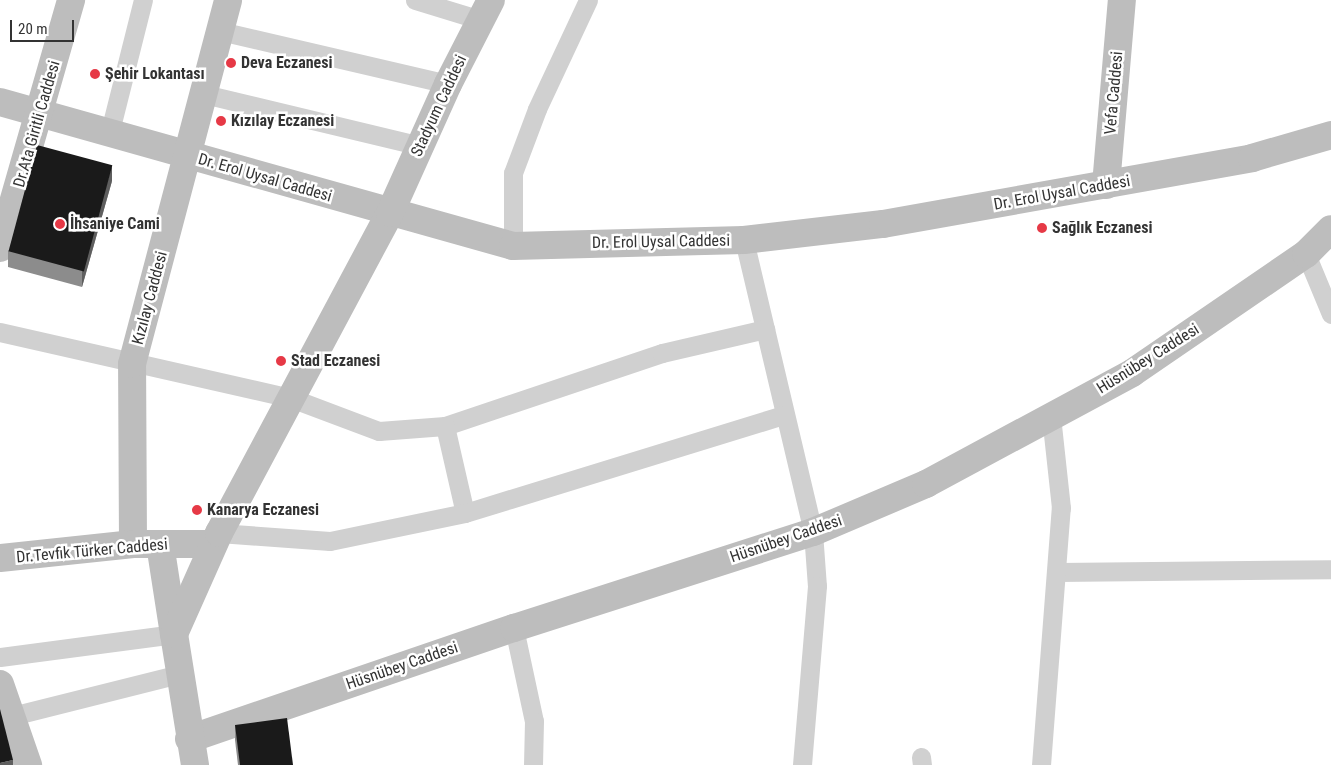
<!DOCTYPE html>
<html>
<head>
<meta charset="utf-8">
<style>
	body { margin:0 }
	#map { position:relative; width:1331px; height:765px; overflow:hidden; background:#fff; font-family:"Roboto Condensed",sans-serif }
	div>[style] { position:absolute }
	.street>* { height:19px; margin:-9.5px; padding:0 9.5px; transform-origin:9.5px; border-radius:9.5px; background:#d0d0d0 }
	.secondary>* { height:28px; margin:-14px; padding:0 14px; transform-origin:14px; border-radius:14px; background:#bdbdbd }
	.wall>* { inset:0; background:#8c8c8c }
	.shaded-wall>* { inset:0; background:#5f5f5f }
	.building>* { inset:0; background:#1a1a1a; transform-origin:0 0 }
	.dots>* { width:14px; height:14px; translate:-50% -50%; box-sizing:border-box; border:2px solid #fff; border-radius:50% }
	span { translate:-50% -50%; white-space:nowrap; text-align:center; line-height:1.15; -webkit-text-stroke:5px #fff; paint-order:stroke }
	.poi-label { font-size:16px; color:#333; font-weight:700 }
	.left { translate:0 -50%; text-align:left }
	.street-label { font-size:16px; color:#333 }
	.scale { position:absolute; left:10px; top:20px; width:64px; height:22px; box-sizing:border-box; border:2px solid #333; border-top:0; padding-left:6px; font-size:15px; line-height:18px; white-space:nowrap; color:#333; -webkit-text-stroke:4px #fff; paint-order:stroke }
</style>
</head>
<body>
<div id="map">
	<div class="street">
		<div style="left:415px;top:0;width:69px;rotate:16.9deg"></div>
		<div style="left:220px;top:31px;width:234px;rotate:13.1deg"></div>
		<div style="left:204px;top:94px;width:222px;rotate:13.5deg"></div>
		<div style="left:110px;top:131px;width:135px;rotate:-75.9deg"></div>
		<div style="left:744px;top:240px;width:300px;rotate:76.7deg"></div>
		<div style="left:813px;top:532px;width:54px;rotate:85.8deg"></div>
		<div style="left:817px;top:586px;width:180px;rotate:94.8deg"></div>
		<div style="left:513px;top:246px;width:73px;rotate:-90deg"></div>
		<div style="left:513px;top:173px;width:68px;rotate:-69.4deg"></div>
		<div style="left:537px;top:109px;width:120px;rotate:-64.9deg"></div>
		<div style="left:1306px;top:254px;width:65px;rotate:67.4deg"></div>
		<div style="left:0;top:332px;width:298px;rotate:12.8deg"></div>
		<div style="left:291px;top:398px;width:94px;rotate:20.6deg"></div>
		<div style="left:379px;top:431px;width:66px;rotate:-4.3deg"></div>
		<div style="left:445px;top:426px;width:229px;rotate:-18.6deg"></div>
		<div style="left:662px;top:353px;width:106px;rotate:-13.1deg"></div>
		<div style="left:445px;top:426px;width:89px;rotate:77.1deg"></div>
		<div style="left:219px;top:533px;width:111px;rotate:4.1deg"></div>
		<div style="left:330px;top:541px;width:138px;rotate:-11.7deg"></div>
		<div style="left:465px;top:513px;width:334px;rotate:-17.1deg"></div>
		<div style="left:1058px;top:572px;width:273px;rotate:-0.6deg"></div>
		<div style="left:514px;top:628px;width:95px;rotate:77.9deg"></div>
		<div style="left:534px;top:721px;width:44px;rotate:91.3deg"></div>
		<div style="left:0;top:657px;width:176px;rotate:-7.5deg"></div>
		<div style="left:12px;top:716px;width:172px;rotate:-14.1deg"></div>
		<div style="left:921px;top:757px;width:8px;rotate:83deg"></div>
		<div style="left:1041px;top:765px;width:258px;rotate:-85.6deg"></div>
		<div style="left:1061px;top:508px;width:93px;rotate:-96.2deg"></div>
	</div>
	<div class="secondary">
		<div style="left:0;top:102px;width:533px;rotate:15.68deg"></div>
		<div style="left:513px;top:246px;width:231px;rotate:-1.5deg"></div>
		<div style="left:744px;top:240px;width:140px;rotate:-6.6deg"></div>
		<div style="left:883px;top:224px;width:375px;rotate:-10.1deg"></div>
		<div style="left:1252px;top:158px;width:82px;rotate:-16.2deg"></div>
		<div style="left:1106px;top:185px;width:186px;rotate:-85.1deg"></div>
		<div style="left:0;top:248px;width:258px;rotate:-74deg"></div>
		<div style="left:133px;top:544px;width:180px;rotate:-90.3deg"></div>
		<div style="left:132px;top:364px;width:376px;rotate:-75.2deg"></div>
		<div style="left:160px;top:544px;width:91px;rotate:81.2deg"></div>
		<div style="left:0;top:558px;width:134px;rotate:-6deg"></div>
		<div style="left:133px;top:544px;width:80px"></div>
		<div style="left:0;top:684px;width:86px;rotate:70.9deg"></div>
		<div style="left:189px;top:739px;width:343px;rotate:-18.9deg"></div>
		<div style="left:514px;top:628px;width:314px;rotate:-17.8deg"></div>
		<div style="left:813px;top:532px;width:123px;rotate:-23deg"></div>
		<div style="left:926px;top:484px;width:234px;rotate:-28.3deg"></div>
		<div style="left:1132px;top:373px;width:211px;rotate:-34.4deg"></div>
		<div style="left:1306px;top:254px;width:35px;rotate:-45deg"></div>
		<div style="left:195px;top:765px;width:133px;rotate:-99.1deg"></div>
		<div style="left:174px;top:634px;width:111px;rotate:-66deg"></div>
		<div style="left:219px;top:533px;width:363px;rotate:-61.9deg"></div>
		<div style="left:390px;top:213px;width:141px;rotate:-65.8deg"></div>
		<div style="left:448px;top:84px;width:94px;rotate:-62.9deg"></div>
	</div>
	<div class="wall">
		<div style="clip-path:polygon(112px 181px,82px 287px,8px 267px,8px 251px)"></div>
		<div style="clip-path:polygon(235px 725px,293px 765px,238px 765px,235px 740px)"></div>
	</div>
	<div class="shaded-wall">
		<div style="clip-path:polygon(112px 165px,112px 181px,82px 287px,82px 271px)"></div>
		<div style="clip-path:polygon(13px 760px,13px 765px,0 765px,0 763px)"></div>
	</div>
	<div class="building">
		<div style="left:37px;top:145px;width:78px;height:110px;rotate:15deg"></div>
		<div style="clip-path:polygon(0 709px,13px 760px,0 763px)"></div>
		<div style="clip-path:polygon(287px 718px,293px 765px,240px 765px,235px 725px)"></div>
	</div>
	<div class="dots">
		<div style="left:231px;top:63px;background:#e63946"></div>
		<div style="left:95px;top:74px;background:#e63946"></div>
		<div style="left:221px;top:121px;background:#e63946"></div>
		<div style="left:60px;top:224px;background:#e63946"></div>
		<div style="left:1042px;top:228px;background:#e63946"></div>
		<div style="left:281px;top:361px;background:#e63946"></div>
		<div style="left:197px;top:510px;background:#e63946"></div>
	</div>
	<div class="poi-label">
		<span class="left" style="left:241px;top:63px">Deva Eczanesi</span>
		<span class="left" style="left:105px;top:74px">Şehir Lokantası</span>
		<span class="left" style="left:231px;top:121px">Kızılay Eczanesi</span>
		<span class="left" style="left:70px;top:224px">İhsaniye Cami</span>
		<span class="left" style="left:1052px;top:228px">Sağlık Eczanesi</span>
		<span class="left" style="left:291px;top:361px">Stad Eczanesi</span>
		<span class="left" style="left:207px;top:510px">Kanarya Eczanesi</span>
	</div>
	<div class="street-label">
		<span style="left:1114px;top:93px;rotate:-85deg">Vefa Caddesi</span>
		<span style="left:439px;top:106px;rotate:-65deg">Stadyum Caddesi</span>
		<span style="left:37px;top:124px;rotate:-74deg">Dr.Ata Giritli Caddesi</span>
		<span style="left:265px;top:178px;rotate:16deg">Dr. Erol Uysal Caddesi</span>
		<span style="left:1062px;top:193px;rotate:-10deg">Dr. Erol Uysal Caddesi</span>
		<span style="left:661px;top:242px;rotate:-1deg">Dr. Erol Uysal Caddesi</span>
		<span style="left:150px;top:298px;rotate:-75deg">Kızılay Caddesi</span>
		<span style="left:1148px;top:359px;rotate:-32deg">Hüsnübey Caddesi</span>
		<span style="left:786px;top:539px;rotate:-19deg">Hüsnübey Caddesi</span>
		<span style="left:92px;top:551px;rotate:-5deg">Dr.Tevfik Türker Caddesi</span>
		<span style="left:402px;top:666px;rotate:-19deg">Hüsnübey Caddesi</span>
	</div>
	<div class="scale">20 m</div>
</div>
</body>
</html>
